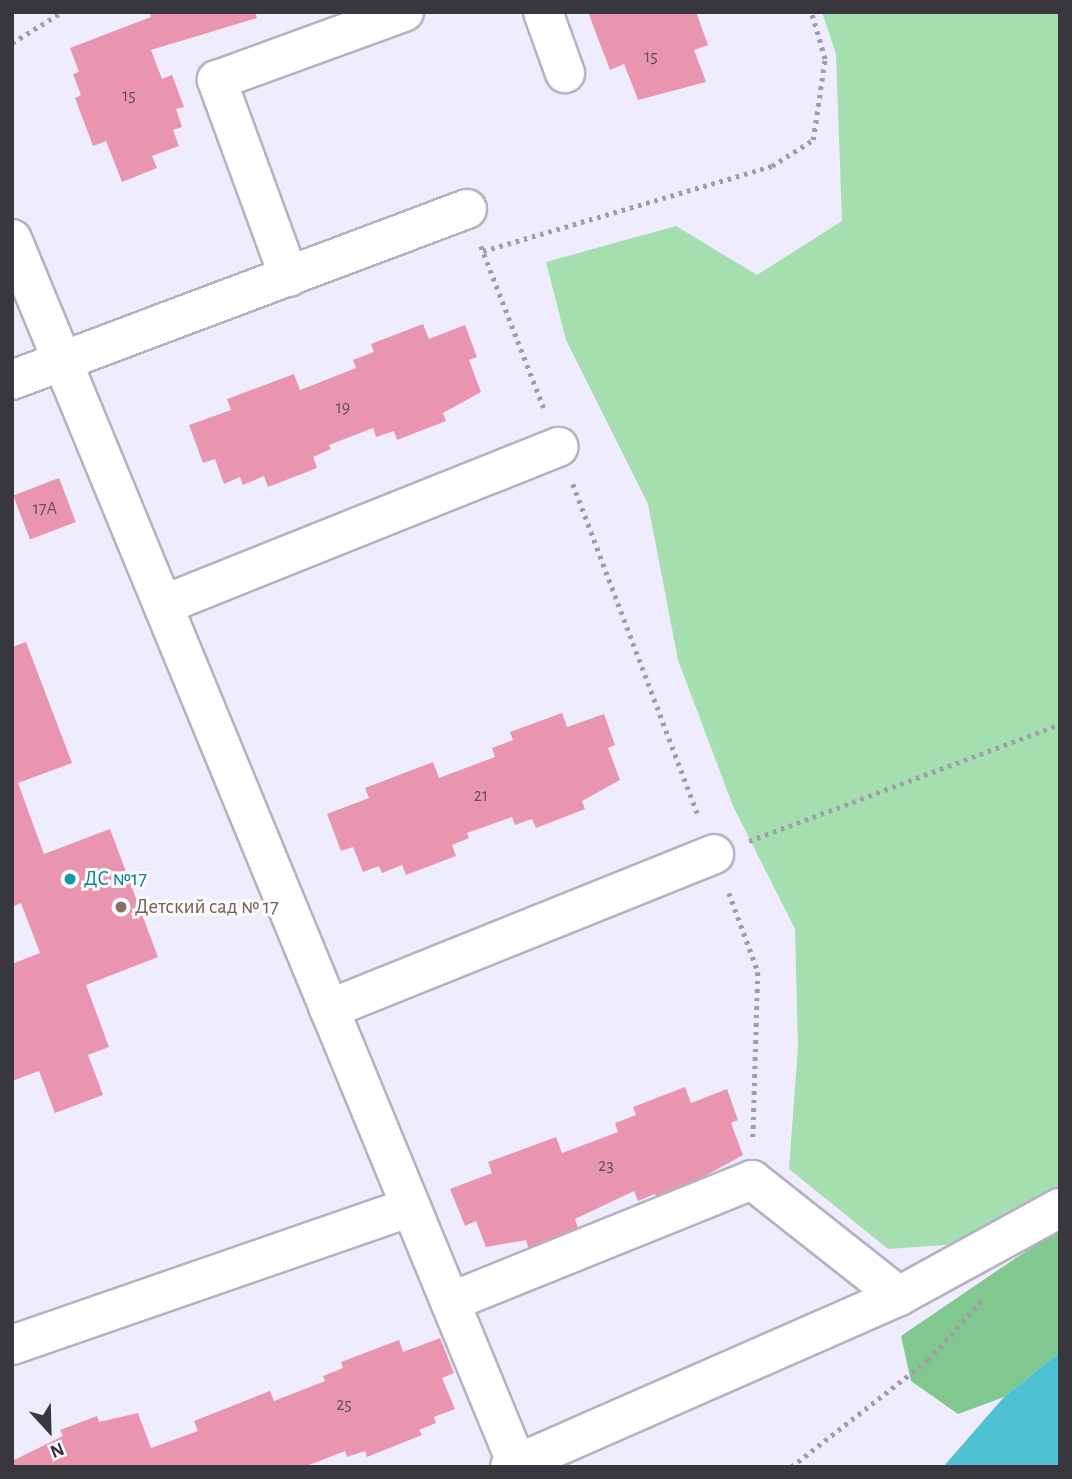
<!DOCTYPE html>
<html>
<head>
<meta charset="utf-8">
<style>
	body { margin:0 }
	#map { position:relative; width:1072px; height:1479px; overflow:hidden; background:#efecfd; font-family:"Alegreya Sans",sans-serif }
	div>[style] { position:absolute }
	.green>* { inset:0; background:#a5dfb0 }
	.forest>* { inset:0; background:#81c790 }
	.water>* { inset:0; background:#4ec1d3 }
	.building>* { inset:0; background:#e995af; transform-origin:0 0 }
	.path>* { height:4.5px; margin-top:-2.25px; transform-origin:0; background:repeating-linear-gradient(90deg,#9f9da9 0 3.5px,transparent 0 8.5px) }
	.roads { filter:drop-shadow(2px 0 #b5b2c2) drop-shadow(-2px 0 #b5b2c2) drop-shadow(0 2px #b5b2c2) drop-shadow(0 -2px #b5b2c2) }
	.minor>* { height:38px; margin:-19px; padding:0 19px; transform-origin:19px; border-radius:19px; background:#fff }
	.dots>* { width:19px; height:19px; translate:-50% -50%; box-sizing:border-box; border:4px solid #fbfbfe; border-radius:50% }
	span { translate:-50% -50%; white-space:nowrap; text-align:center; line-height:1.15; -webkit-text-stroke:6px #fbfbfe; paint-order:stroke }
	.number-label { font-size:18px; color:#644e5a }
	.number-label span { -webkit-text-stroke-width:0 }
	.culture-label { font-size:21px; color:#0d838f }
	.left { translate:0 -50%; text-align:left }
	.education-label { font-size:21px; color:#785e54 }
	.frame { position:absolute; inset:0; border:14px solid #38373e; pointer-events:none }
	.north { position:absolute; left:14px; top:1395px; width:70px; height:70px; -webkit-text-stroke:5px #fbfbfe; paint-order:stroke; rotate:158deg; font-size:19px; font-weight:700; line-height:28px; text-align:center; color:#38373e }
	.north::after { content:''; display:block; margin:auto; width:24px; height:32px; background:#38373e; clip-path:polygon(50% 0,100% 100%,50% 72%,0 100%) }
</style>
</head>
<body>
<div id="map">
	<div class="green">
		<div style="clip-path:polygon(822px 12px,1060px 12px,1060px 1194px,972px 1243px,888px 1249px,789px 1169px,798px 1047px,795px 929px,733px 806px,678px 660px,648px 504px,566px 340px,546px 262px,676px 226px,757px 275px,842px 221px,836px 54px)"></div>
	</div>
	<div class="forest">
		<div style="clip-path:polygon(1060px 1228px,1060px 1352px,1004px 1397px,958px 1414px,911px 1381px,901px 1336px)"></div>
	</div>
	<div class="water">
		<div style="clip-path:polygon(1060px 1352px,1060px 1467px,943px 1467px,1004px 1397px)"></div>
	</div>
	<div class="building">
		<div style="clip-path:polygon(149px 12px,255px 12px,257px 18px,151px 50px,162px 79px,172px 75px,184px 107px,176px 109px,182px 127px,173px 130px,179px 146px,152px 156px,157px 168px,122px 182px,106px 141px,93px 146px,75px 98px,81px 95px,73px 74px,79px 72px,70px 48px,151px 17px)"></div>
		<div style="clip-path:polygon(588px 12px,696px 12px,708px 45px,694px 50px,706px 82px,638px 100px,624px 64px,610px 70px)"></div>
		<div style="clip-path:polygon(423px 324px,429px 339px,465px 325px,477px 357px,469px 360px,481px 392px,443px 413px,446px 421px,397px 440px,394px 431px,376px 437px,373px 428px,329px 445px,331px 449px,313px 457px,317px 468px,268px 487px,264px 476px,243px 485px,240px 477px,224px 484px,215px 459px,203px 463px,189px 425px,231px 410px,227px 399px,294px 374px,300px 390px,356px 368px,353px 360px,374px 352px,371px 344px)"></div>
		<div style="left:59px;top:478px;width:47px;height:49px;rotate:69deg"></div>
		<div style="clip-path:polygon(26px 642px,72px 763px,18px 783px,44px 854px,110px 829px,158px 957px,86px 985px,109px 1047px,88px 1055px,103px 1095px,55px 1113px,39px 1071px,12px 1081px,12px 964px,40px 953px,21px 903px,12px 907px,12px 647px)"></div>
		<div style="clip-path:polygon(562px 713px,567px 727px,604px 714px,615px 745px,608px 748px,620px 780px,582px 801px,585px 809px,536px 828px,532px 819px,515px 825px,512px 817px,467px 833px,469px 838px,452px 845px,456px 856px,406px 875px,402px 865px,382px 873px,379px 866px,363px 872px,353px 847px,341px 851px,327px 814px,369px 798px,365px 788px,433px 762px,439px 778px,495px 757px,492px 748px,513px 740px,510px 732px)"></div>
		<div style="clip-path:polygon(685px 1087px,691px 1103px,727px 1089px,738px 1120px,731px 1123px,743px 1155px,705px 1176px,708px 1184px,658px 1202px,655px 1194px,638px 1201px,634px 1191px,575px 1219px,579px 1231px,529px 1250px,526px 1240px,486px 1247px,476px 1221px,465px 1226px,450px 1189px,492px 1173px,488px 1162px,556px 1137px,562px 1153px,618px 1132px,615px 1123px,636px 1115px,633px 1107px)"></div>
		<div style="clip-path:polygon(440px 1338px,454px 1373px,442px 1378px,455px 1409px,434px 1417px,436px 1423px,419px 1430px,422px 1435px,367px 1457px,365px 1451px,347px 1457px,345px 1451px,304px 1467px,12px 1467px,12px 1461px,63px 1436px,60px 1430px,97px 1416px,99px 1422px,138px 1413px,151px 1448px,198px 1431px,194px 1421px,270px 1391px,274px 1401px,325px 1381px,323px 1376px,343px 1368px,341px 1362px,399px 1340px,403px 1352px)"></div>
	</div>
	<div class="path">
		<div style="left:12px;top:43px;width:59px;rotate:-31.8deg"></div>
		<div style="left:481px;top:246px;width:177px;rotate:68.8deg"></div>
		<div style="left:483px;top:251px;width:301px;rotate:-16.4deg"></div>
		<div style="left:772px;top:166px;width:49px;rotate:-32.4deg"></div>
		<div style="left:813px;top:140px;width:82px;rotate:-81.6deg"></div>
		<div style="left:825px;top:59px;width:49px;rotate:-106.6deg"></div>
		<div style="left:573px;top:484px;width:356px;rotate:69.3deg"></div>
		<div style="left:749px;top:841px;width:332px;rotate:-20.6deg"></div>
		<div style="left:729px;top:893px;width:84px;rotate:69.8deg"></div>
		<div style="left:758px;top:972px;width:170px;rotate:91.7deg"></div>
		<div style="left:791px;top:1467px;width:174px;rotate:-38deg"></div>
		<div style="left:928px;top:1360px;width:81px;rotate:-48deg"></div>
	</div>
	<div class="roads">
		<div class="minor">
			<div style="left:543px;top:12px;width:65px;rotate:70.2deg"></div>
			<div style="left:12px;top:239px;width:1325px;rotate:67.6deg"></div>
			<div style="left:289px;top:277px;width:210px;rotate:-110.1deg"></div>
			<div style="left:217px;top:80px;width:199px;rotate:-20deg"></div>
			<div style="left:12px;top:380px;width:486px;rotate:-20.6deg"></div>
			<div style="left:163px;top:605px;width:426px;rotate:-21.8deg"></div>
			<div style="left:329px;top:1009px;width:415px;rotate:-21.9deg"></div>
			<div style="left:450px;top:1302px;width:326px;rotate:-22deg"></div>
			<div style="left:752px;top:1180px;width:187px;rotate:38.3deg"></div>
			<div style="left:12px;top:1345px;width:422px;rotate:-19.1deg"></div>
			<div style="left:510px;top:1467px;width:425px;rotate:-23.7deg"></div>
			<div style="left:899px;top:1296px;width:183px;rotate:-28.7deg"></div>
		</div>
	</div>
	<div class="dots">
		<div style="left:70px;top:879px;background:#0f9aa8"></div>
		<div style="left:121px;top:907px;background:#8d6e63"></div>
	</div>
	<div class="number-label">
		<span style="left:651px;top:57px">15</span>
		<span style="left:129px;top:96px">15</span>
		<span style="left:343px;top:408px">19</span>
		<span style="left:45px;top:509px">17А</span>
		<span style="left:481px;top:796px">21</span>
		<span style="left:606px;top:1166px">23</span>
		<span style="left:344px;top:1405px">25</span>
	</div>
	<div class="culture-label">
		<span class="left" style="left:84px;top:879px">ДС №17</span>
	</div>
	<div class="education-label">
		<span class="left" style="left:135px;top:907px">Детский сад № 17</span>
	</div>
	<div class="frame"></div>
	<div class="north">N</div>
</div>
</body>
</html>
